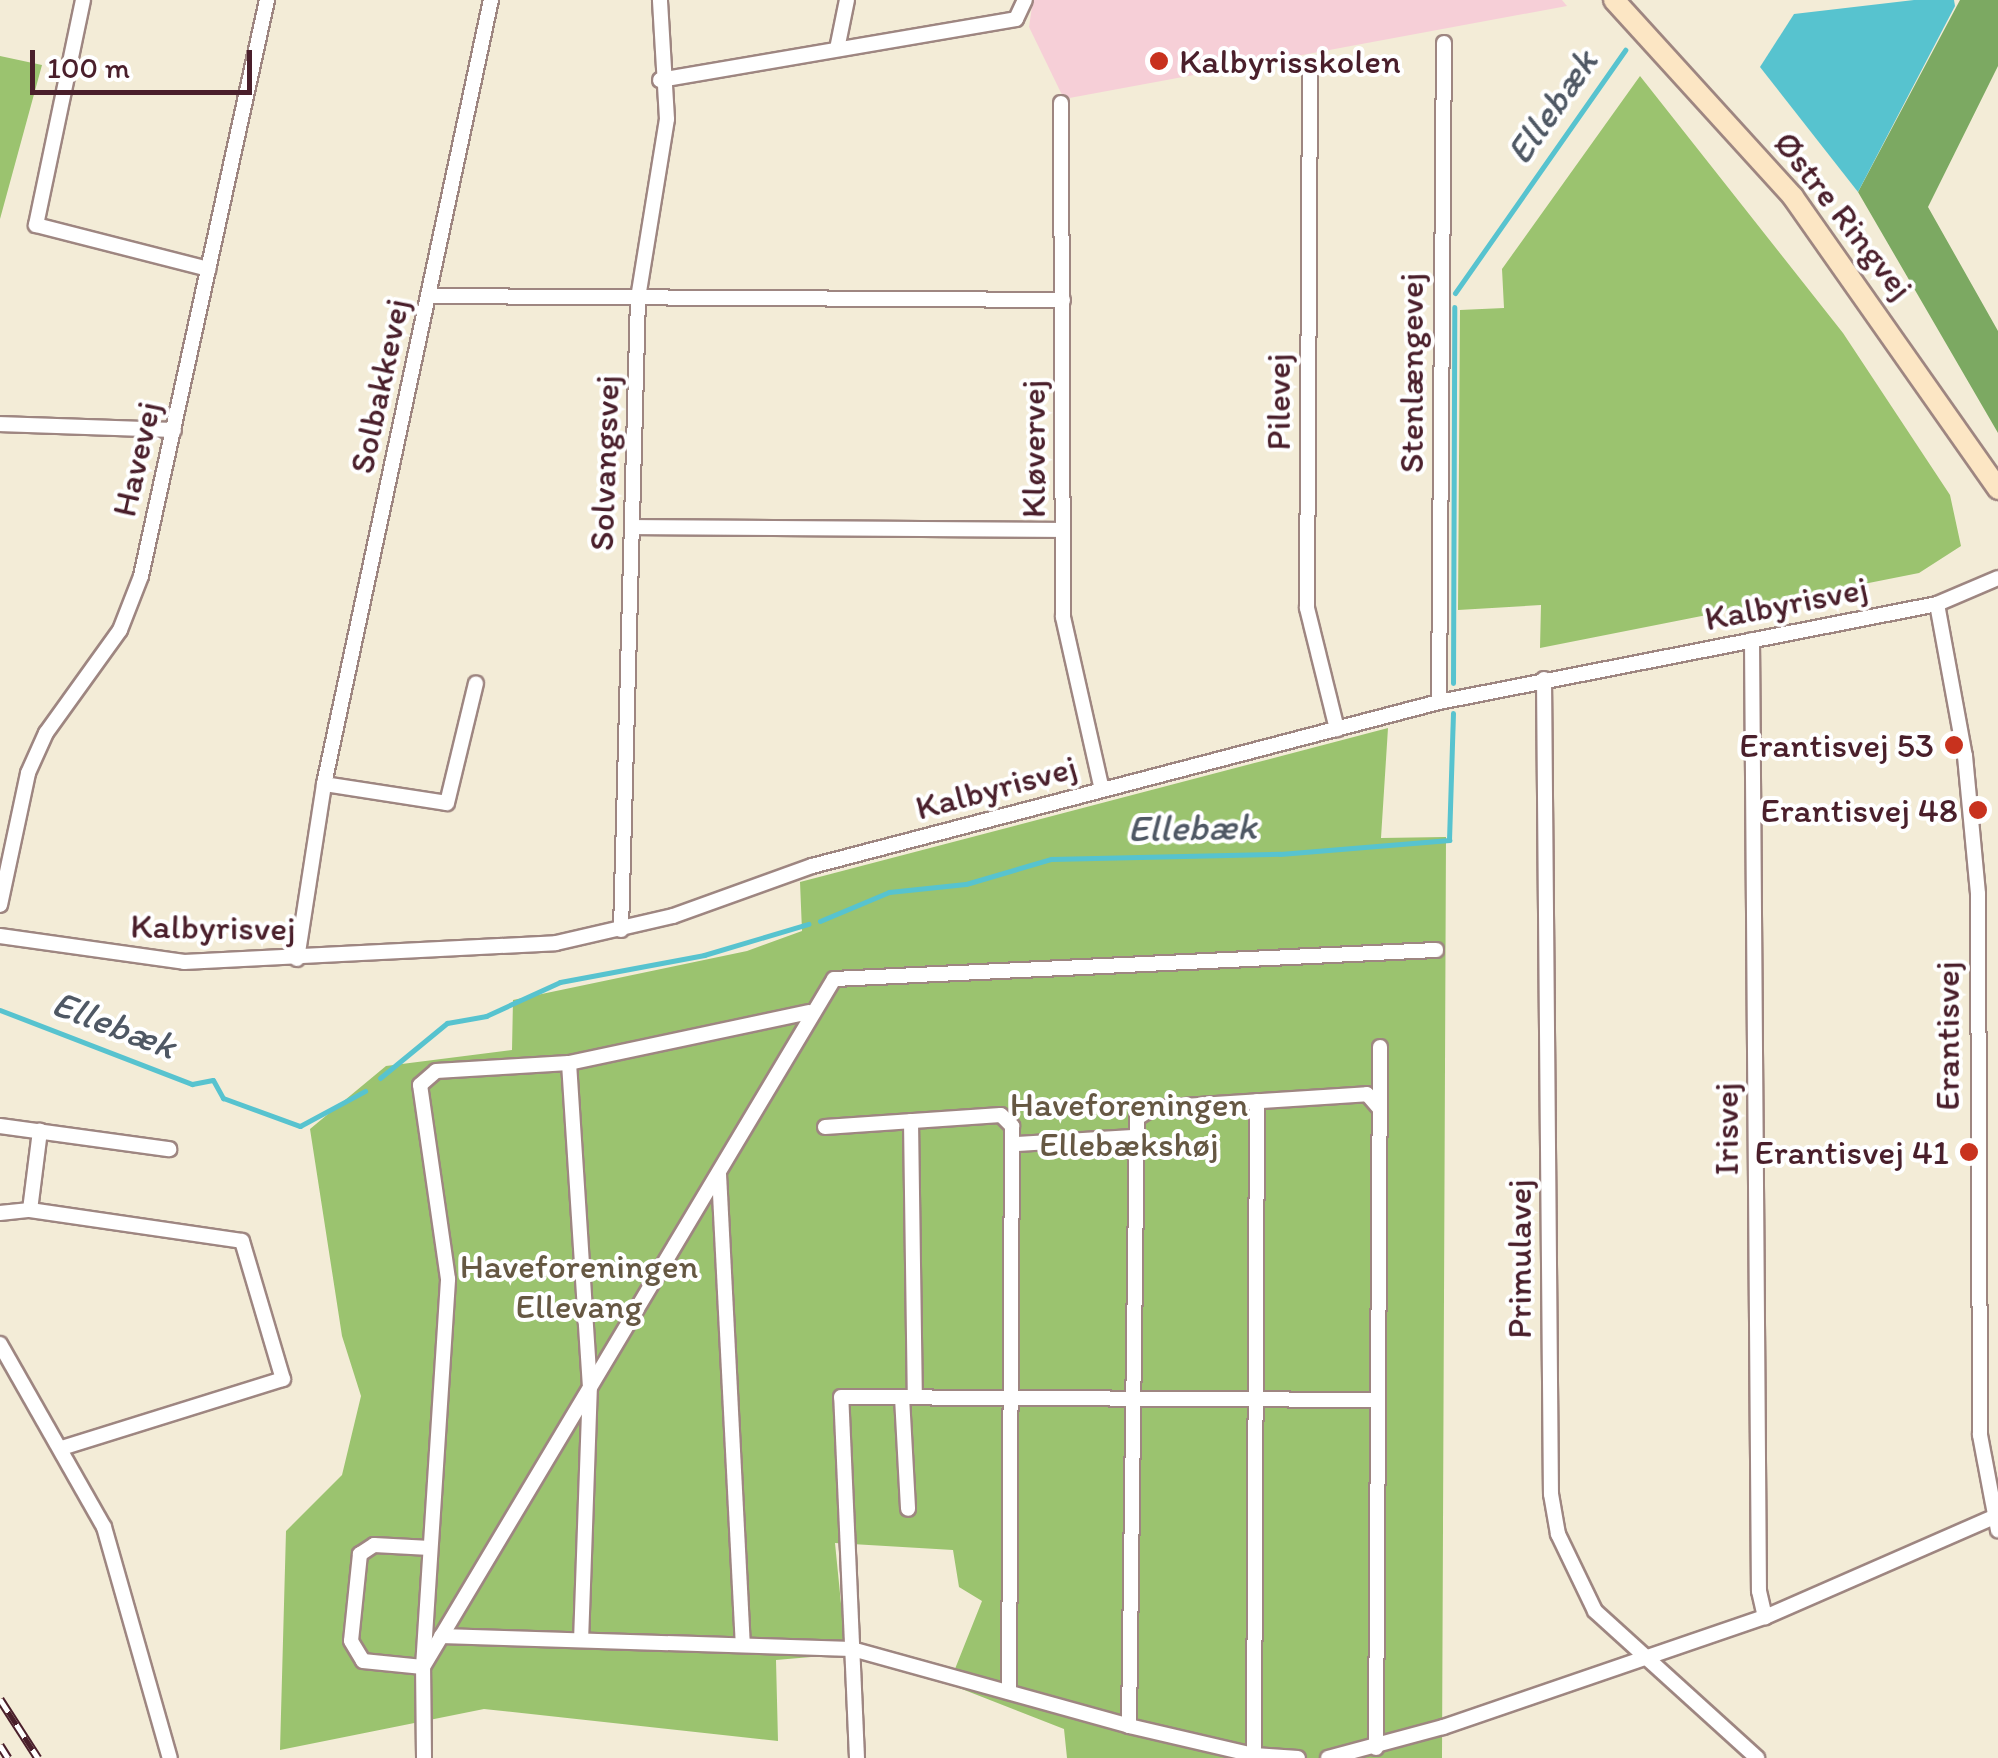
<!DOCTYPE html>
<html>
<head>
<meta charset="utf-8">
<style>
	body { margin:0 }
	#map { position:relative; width:1998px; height:1758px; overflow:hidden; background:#f3ecd7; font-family:Itim,sans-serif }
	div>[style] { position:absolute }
	.built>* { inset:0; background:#f6cfd7 }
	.green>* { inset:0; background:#9bc36f }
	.forest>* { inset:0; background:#7ca962 }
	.water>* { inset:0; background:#57c3cf }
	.stream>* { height:5px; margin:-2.5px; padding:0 2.5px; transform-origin:2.5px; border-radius:2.5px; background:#57c3cf }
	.roads { filter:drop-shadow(2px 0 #9e8681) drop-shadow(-2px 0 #9e8681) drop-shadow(0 2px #9e8681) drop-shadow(0 -2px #9e8681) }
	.street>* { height:14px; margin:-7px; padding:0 7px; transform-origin:7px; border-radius:7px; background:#fff }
	.secondary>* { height:20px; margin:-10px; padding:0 10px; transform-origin:10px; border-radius:10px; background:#fce6c4 }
	.rail>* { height:9px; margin-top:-4.5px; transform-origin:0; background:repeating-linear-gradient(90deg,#fff 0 15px,#4a1f2b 0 30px); box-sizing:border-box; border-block:2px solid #4a1f2b }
	.dots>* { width:28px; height:28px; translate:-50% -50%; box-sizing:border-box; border:5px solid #fff; border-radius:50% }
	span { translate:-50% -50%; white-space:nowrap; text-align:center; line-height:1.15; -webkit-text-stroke:8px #fff; paint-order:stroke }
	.poi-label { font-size:35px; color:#4a1f2b }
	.left { translate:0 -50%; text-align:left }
	.right { translate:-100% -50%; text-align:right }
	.street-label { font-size:35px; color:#4a1f2b }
	.park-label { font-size:35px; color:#665843 }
	.water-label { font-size:38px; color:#4f5864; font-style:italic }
	.scale { position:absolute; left:30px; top:50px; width:222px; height:45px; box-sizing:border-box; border:5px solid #4a1f2b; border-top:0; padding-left:12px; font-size:30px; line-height:35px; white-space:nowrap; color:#4a1f2b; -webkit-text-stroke:8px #fff; paint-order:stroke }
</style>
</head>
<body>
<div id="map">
	<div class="built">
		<div style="clip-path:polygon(1033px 0,1562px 0,1567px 6px,1064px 99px,1029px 27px)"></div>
	</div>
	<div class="green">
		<div style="clip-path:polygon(0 56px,42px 65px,0 219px)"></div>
		<div style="clip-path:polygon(1640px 76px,1843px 333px,1950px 495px,1961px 546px,1919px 573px,1540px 648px,1541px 605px,1458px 610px,1460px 310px,1504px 308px,1502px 269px)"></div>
		<div style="clip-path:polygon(1388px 728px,1381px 838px,1446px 837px,1442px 1758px,1067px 1758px,1064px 1729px,949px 1684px,982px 1601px,959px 1587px,953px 1550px,835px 1543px,846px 1654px,776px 1660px,778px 1741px,484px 1709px,280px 1750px,286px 1531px,342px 1475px,361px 1396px,342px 1336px,310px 1129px,386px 1066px,512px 1050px,513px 1000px,747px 951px,802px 931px,800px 882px)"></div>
	</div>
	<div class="forest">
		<div style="clip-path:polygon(1960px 0,1998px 0,1998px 66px,1928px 207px,1998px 331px,1998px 433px,1858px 192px)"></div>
	</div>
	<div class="water">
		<div style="clip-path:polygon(1914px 0,1954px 0,1955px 6px,1858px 192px,1760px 67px,1794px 14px)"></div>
	</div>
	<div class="stream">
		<div style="left:1455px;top:293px;width:297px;rotate:-55deg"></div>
		<div style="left:1453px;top:683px;width:376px;rotate:-89.8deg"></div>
		<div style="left:820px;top:921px;width:75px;rotate:-22.8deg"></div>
		<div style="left:889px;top:892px;width:77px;rotate:-5.9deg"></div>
		<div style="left:966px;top:884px;width:89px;rotate:-16.4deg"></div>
		<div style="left:1051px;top:859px;width:229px;rotate:-1.3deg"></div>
		<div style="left:1280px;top:854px;width:170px;rotate:-4.7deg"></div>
		<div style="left:1449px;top:840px;width:127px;rotate:-88.2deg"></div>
		<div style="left:0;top:1010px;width:206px;rotate:21.1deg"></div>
		<div style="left:192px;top:1084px;width:21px;rotate:-11deg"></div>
		<div style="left:213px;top:1080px;width:21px;rotate:61deg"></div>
		<div style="left:223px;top:1098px;width:82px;rotate:20deg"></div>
		<div style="left:300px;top:1126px;width:74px;rotate:-28.3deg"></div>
		<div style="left:380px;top:1078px;width:87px;rotate:-39.4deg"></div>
		<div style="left:447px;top:1023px;width:40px;rotate:-10deg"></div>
		<div style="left:486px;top:1016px;width:81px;rotate:-24.7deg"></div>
		<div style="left:560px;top:982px;width:147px;rotate:-10.6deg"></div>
		<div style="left:704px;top:955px;width:109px;rotate:-16.6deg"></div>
	</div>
	<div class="roads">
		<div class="street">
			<div style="left:83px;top:0;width:230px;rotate:101.8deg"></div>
			<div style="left:36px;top:225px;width:178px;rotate:14.3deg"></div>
			<div style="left:837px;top:49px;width:50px;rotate:-78.5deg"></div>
			<div style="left:1310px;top:71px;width:537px;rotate:90.32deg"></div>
			<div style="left:1307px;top:608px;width:125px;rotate:76.1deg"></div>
			<div style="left:660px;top:80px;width:361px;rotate:-9.7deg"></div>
			<div style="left:1016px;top:19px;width:21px;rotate:-65deg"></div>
			<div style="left:1061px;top:103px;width:514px;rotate:89.78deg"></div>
			<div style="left:1063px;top:617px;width:177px;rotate:77.3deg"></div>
			<div style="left:428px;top:296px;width:635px;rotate:0.36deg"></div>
			<div style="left:0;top:424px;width:174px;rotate:2deg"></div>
			<div style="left:632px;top:527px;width:431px;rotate:0.4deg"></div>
			<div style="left:1937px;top:604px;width:155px;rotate:79.6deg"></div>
			<div style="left:1965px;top:756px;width:139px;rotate:84.6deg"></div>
			<div style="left:1978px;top:894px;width:541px;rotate:89.79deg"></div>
			<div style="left:1980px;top:1435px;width:97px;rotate:79.3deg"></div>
			<div style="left:1752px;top:640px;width:951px;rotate:89.58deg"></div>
			<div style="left:1759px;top:1591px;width:27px;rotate:77deg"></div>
			<div style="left:1544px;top:679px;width:815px;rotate:89.51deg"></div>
			<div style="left:1551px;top:1494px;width:41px;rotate:80.1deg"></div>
			<div style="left:1558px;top:1534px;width:85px;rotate:64.3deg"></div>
			<div style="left:1595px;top:1611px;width:219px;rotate:42.2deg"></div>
			<div style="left:1439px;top:702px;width:659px;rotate:-89.57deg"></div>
			<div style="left:324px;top:784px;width:124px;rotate:8.8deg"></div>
			<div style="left:447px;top:803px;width:123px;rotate:-76.4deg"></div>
			<div style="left:0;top:905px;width:135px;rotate:-78deg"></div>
			<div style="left:28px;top:773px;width:44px;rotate:-65.8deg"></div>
			<div style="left:46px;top:733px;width:127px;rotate:-54.3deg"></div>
			<div style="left:120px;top:630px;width:58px;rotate:-68.7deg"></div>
			<div style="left:141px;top:576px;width:590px;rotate:-77.66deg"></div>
			<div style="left:621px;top:930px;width:632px;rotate:-88.46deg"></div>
			<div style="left:638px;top:298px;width:181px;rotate:-80.8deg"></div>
			<div style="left:667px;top:119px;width:119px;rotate:-93.4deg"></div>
			<div style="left:0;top:936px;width:186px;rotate:8deg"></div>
			<div style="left:184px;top:962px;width:372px;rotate:-2.9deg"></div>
			<div style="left:556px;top:943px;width:120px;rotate:-13deg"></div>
			<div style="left:673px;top:916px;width:148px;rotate:-19.8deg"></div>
			<div style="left:812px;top:866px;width:648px;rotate:-14.66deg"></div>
			<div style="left:1439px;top:702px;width:508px;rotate:-11.13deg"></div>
			<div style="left:1937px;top:604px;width:66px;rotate:-23.1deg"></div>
			<div style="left:297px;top:959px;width:177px;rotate:-81.2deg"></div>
			<div style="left:324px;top:784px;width:802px;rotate:-77.98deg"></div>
			<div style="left:569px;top:1063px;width:322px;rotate:86.3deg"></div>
			<div style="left:590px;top:1384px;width:255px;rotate:92deg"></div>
			<div style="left:911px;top:1121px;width:276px;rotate:89.2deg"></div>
			<div style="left:0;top:1126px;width:171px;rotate:7.8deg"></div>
			<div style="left:825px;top:1127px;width:176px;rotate:-3.9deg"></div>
			<div style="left:1001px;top:1115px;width:16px;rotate:45deg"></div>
			<div style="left:1012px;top:1126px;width:566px;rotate:90.3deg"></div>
			<div style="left:1016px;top:1144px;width:118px;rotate:-3.4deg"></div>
			<div style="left:719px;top:1174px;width:469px;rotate:87.1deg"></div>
			<div style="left:30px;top:1210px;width:80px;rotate:-82.8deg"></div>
			<div style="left:0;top:1213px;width:30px;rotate:-6deg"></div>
			<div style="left:30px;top:1210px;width:214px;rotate:8.3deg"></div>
			<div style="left:242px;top:1241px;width:144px;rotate:73.5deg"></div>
			<div style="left:283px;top:1379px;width:232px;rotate:162.7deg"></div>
			<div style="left:0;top:1344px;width:210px;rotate:60.4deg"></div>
			<div style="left:104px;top:1527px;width:240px;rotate:74.1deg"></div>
			<div style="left:902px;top:1397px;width:112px;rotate:86.9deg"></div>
			<div style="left:430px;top:1548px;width:56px;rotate:-176.9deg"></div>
			<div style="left:374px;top:1545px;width:17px;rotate:147deg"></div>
			<div style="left:360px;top:1554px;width:87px;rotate:95.9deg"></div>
			<div style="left:351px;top:1641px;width:23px;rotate:59deg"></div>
			<div style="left:363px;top:1661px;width:60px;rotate:5.7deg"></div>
			<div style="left:423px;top:1667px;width:801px;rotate:-59.15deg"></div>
			<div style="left:834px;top:979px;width:603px;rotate:-2.76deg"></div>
			<div style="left:441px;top:1636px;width:411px;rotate:1.8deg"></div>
			<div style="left:852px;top:1649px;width:288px;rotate:15.5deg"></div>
			<div style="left:1129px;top:1726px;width:128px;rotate:13.1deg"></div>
			<div style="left:1254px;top:1755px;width:44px;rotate:3.9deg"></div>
			<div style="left:1129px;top:1726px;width:608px;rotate:-89.25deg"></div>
			<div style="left:1137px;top:1118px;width:19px;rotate:-32deg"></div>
			<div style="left:1153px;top:1108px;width:214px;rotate:-3.7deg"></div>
			<div style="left:1367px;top:1094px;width:18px;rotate:49deg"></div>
			<div style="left:1376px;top:1748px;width:701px;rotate:-89.67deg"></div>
			<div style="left:1254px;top:1755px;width:654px;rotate:-89.74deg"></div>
			<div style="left:424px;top:1758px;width:91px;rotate:-90.6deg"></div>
			<div style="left:423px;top:1667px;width:389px;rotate:-86.3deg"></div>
			<div style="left:448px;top:1279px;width:196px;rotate:-98.2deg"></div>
			<div style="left:420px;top:1085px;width:21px;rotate:-41deg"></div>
			<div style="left:436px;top:1071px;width:133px;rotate:-3.4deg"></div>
			<div style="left:569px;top:1063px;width:245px;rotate:-12deg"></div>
			<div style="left:857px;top:1758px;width:361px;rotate:-92.5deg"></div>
			<div style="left:841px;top:1397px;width:537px;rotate:0.32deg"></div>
			<div style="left:1328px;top:1758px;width:119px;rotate:-15.1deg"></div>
			<div style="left:1443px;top:1727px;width:340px;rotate:-18.9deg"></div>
			<div style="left:1765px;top:1617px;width:254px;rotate:-23.6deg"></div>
		</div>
		<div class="secondary">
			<div style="left:1614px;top:0;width:266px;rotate:47.7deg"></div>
			<div style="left:1793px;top:197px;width:357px;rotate:54.9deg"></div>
		</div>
	</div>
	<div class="rail">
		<div style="left:0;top:1699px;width:70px;rotate:57.2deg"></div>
		<div style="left:0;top:1745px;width:15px;rotate:58deg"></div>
	</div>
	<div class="dots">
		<div style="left:1159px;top:61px;background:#c8321e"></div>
		<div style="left:1954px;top:745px;background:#c8321e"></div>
		<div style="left:1978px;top:810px;background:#c8321e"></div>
		<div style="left:1969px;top:1152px;background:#c8321e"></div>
	</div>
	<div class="poi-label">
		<span class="left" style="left:1179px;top:61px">Kalbyrisskolen</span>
		<span class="right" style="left:1934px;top:745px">Erantisvej 53</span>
		<span class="right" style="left:1958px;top:810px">Erantisvej 48</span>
		<span class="right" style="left:1949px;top:1152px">Erantisvej 41</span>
	</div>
	<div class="street-label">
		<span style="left:1844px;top:215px;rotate:52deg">Østre Ringvej</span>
		<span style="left:1411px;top:373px;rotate:-90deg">Stenlængevej</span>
		<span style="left:379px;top:386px;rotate:-78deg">Solbakkevej</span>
		<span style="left:1278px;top:402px;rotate:-90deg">Pilevej</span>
		<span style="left:1033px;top:449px;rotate:-90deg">Kløvervej</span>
		<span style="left:136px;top:459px;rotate:-77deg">Havevej</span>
		<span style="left:604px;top:463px;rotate:-88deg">Solvangsvej</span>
		<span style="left:1786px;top:603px;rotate:-11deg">Kalbyrisvej</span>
		<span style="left:996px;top:787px;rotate:-15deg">Kalbyrisvej</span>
		<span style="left:213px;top:927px;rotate:1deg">Kalbyrisvej</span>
		<span style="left:1947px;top:1036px;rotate:-90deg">Erantisvej</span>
		<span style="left:1726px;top:1129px;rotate:-90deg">Irisvej</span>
		<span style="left:1519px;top:1259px;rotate:-90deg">Primulavej</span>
	</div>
	<div class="park-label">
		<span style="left:1129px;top:1124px">Haveforeningen<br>Ellebækshøj</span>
		<span style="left:579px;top:1286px">Haveforeningen<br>Ellevang</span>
	</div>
	<div class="water-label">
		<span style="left:1552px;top:107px;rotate:-55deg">Ellebæk</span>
		<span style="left:1192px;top:828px;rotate:-1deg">Ellebæk</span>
		<span style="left:114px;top:1025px;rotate:21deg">Ellebæk</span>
	</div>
	<div class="scale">100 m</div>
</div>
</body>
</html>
